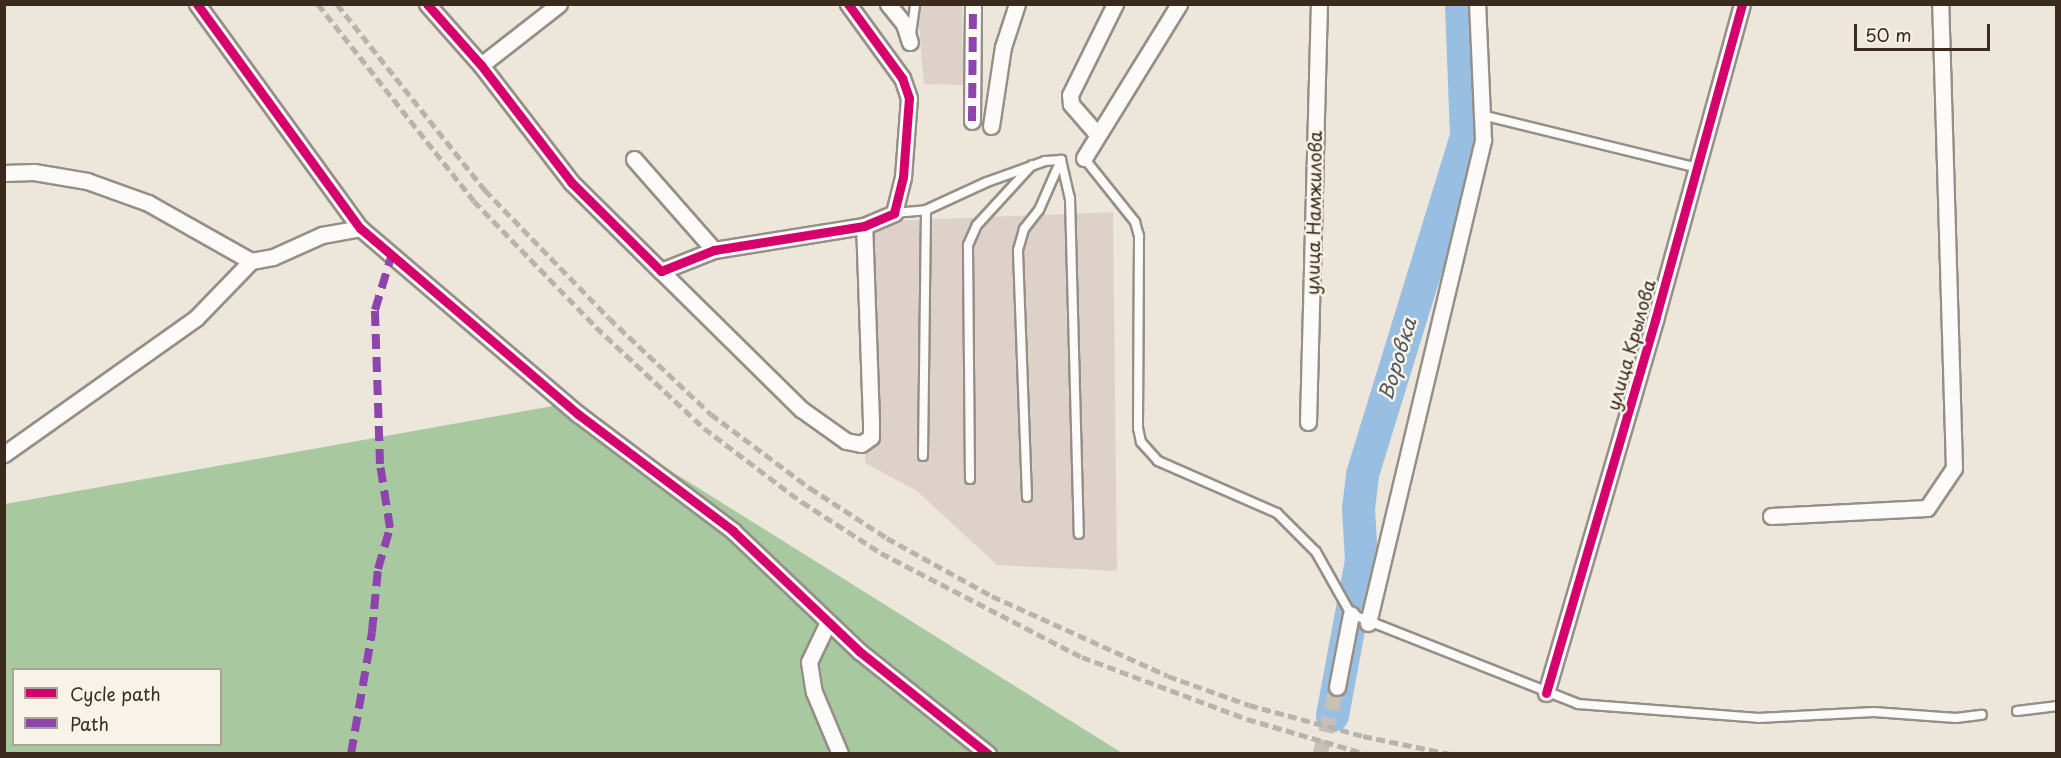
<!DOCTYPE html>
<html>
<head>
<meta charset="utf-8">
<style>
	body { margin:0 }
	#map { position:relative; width:2061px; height:758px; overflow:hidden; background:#ede6db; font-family:"Playpen Sans",sans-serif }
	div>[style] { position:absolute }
	.industrial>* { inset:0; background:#ddd1ca }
	.forest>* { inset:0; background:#a8c8a0 }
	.river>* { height:33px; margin:-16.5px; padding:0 16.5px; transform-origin:16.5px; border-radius:16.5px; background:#98bee1 }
	.street-tunnel>* { height:15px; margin-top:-7.5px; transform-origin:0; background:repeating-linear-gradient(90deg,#c9c0b5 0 15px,transparent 0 23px) }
	.roads { filter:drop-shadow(2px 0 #958f87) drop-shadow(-2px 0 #958f87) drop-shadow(0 2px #958f87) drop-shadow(0 -2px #958f87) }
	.lane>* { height:8px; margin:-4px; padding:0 4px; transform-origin:4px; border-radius:4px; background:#fcfbfa }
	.street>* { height:15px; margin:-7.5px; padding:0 7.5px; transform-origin:7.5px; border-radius:7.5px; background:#fcfbfa }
	.rail>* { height:4.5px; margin-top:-2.25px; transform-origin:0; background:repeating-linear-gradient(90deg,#b7b4b0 0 9px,transparent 0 13.5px) }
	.quiet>* { height:8px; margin-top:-4px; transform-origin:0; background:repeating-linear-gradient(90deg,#8e44ad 0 15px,transparent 0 23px) }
	.cycleway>* { height:9px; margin:-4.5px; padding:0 4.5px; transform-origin:4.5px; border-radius:4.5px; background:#d6006c }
	span { translate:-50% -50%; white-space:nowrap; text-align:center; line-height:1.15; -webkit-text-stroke:5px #f7f3e8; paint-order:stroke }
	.street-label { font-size:18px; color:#3b2a1e }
	.water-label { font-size:20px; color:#4f5863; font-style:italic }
	.frame { position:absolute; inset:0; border:6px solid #3b2a1e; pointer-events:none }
	.legend { position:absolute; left:12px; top:668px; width:210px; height:78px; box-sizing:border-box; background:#f7f3e8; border:2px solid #aca397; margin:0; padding:8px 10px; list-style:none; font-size:18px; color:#3b2a1e }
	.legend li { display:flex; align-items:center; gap:12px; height:30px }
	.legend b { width:30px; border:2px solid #aca397 }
	.scale { position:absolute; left:1854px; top:24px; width:136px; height:27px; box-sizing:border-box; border:3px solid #3b2a1e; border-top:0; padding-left:8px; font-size:18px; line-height:21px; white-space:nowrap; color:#3b2a1e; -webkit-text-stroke:4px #f7f3e8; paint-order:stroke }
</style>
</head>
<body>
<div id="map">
	<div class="industrial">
		<div style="clip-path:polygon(917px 5px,962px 5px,963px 85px,924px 84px)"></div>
		<div style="clip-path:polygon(1113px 212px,1117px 571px,997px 565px,917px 491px,865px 463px,865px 222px)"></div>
	</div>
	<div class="forest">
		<div style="clip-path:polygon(evenodd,564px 404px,1122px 753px,5px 754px,5px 504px,564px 404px,14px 670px,220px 670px,220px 744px,14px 744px,14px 670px)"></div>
	</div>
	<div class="river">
		<div style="left:1332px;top:715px;width:158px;rotate:-79.4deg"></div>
		<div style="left:1361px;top:560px;width:52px;rotate:-93.3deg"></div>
		<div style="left:1358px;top:508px;width:34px;rotate:-83deg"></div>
		<div style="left:1362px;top:474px;width:355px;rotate:-72.9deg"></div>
		<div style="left:1466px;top:135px;width:131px;rotate:-92.2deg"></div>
	</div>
	<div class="street-tunnel">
		<div style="left:1320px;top:754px;width:69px;rotate:-75.8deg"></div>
	</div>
	<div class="roads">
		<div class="lane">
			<div style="left:911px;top:34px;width:30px;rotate:-82deg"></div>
			<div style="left:1482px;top:115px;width:221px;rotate:13.8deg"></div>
			<div style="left:1084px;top:158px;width:82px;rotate:51.4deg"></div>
			<div style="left:1135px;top:222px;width:15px;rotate:74deg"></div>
			<div style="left:1139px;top:236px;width:192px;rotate:90.3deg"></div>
			<div style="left:1138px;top:428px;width:14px;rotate:78deg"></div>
			<div style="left:1141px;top:442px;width:25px;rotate:48deg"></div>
			<div style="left:1158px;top:461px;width:130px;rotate:23.6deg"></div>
			<div style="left:1277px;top:513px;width:55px;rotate:45deg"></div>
			<div style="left:1316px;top:552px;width:71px;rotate:60.6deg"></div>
			<div style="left:1351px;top:614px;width:244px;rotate:21.6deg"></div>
			<div style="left:1578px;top:704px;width:181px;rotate:4.4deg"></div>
			<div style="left:1758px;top:718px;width:116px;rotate:-3deg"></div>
			<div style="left:1874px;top:712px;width:82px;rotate:4.2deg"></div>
			<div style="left:1956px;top:718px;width:26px;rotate:-7deg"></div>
			<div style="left:1061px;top:160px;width:39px;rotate:77deg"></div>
			<div style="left:1070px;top:198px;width:336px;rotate:88.5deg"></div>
			<div style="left:894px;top:213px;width:32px;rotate:-5deg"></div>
			<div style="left:926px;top:210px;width:67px;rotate:-24.7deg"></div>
			<div style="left:987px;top:182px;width:62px;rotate:-19.9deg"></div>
			<div style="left:1045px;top:161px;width:16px;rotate:-4deg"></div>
			<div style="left:923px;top:456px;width:246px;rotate:-89.3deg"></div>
			<div style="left:970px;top:479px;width:234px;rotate:-90.5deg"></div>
			<div style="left:968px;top:245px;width:22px;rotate:-66deg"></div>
			<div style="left:977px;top:225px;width:81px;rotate:-47.5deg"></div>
			<div style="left:1027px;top:497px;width:247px;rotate:-92.1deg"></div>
			<div style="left:1018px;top:250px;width:22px;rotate:-74deg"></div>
			<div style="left:1024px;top:229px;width:24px;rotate:-52deg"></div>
			<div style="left:1039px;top:210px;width:55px;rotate:-66.3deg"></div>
			<div style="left:2017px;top:711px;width:39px;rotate:-7deg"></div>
		</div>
		<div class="street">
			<div style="left:197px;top:4px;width:277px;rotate:54deg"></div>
			<div style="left:360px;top:228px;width:287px;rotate:40.5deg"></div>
			<div style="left:578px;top:414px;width:194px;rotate:37deg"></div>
			<div style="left:733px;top:531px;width:174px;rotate:43.6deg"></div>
			<div style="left:859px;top:651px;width:165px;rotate:38.6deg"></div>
			<div style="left:427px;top:4px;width:81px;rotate:48.5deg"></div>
			<div style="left:481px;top:65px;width:148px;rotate:52.4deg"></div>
			<div style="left:571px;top:182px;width:127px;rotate:44.7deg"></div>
			<div style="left:661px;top:271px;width:57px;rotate:-21.6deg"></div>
			<div style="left:714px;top:250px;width:152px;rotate:-9.1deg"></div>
			<div style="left:864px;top:226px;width:33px;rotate:-23deg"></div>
			<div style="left:894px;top:213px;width:37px;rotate:-76deg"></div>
			<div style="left:903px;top:177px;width:79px;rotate:-85.7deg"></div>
			<div style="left:909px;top:98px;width:21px;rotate:-109deg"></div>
			<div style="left:902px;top:78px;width:92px;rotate:-126.1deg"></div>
			<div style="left:888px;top:4px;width:26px;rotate:51deg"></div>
			<div style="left:904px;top:24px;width:19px;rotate:72deg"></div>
			<div style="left:481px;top:65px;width:99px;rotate:-38deg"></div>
			<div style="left:972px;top:121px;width:117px;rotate:-89.5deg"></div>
			<div style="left:991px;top:126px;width:80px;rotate:-81.4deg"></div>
			<div style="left:1003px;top:47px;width:45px;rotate:-72deg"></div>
			<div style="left:1097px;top:134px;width:40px;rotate:-131deg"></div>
			<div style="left:1071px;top:104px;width:9px;rotate:-96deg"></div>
			<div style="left:1070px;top:95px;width:102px;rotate:-63.7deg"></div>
			<div style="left:1084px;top:158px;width:181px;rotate:-58.3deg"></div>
			<div style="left:634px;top:159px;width:121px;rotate:48.7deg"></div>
			<div style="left:4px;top:173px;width:30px;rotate:-2deg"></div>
			<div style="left:34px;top:172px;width:54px;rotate:9.6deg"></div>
			<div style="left:87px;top:181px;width:65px;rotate:19.8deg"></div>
			<div style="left:148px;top:203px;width:118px;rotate:29.4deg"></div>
			<div style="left:661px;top:271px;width:197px;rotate:44.6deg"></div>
			<div style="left:801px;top:409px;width:55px;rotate:35.4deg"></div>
			<div style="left:846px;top:441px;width:15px;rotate:11deg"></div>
			<div style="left:861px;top:444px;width:12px;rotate:-35deg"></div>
			<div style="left:871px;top:437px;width:15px;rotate:-90deg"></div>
			<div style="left:871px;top:422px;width:196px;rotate:-92deg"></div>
			<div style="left:1308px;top:422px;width:418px;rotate:-88.5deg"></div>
			<div style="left:4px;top:454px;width:235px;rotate:-35.3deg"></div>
			<div style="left:196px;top:318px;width:79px;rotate:-46deg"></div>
			<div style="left:251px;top:261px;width:22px;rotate:-10deg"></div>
			<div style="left:273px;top:257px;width:54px;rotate:-24.2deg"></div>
			<div style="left:322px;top:235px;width:39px;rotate:-10deg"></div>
			<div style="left:1771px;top:516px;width:156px;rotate:-2.9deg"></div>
			<div style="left:1927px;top:508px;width:48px;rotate:-56deg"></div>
			<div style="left:1954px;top:468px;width:464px;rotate:-91.7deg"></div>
			<div style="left:828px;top:622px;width:44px;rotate:115.4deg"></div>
			<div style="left:809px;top:662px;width:30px;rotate:81deg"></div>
			<div style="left:814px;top:692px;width:67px;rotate:67.2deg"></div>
			<div style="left:1368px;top:623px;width:497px;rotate:-76.6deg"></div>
			<div style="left:1483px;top:139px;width:135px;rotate:-92.5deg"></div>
			<div style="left:1337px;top:687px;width:74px;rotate:-79.1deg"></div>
			<div style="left:1546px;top:693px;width:389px;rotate:-73.7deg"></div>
			<div style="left:1655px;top:320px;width:328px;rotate:-74.6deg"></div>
		</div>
	</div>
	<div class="rail">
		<div style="left:318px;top:4px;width:251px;rotate:51.6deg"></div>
		<div style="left:474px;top:201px;width:175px;rotate:45.9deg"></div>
		<div style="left:596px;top:327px;width:148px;rotate:43.1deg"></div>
		<div style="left:704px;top:428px;width:123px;rotate:37.1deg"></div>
		<div style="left:802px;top:502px;width:94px;rotate:32.8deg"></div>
		<div style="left:881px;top:553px;width:226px;rotate:27.4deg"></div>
		<div style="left:1082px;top:657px;width:176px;rotate:20.6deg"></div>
		<div style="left:1247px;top:719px;width:125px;rotate:16.3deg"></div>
		<div style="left:337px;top:4px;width:238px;rotate:51.5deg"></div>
		<div style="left:485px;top:190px;width:178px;rotate:45.9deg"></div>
		<div style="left:609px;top:318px;width:140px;rotate:43.3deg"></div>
		<div style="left:711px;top:414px;width:124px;rotate:36.8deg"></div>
		<div style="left:810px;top:488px;width:92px;rotate:33deg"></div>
		<div style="left:887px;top:538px;width:120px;rotate:28.9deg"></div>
		<div style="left:992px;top:596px;width:193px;rotate:24.4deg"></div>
		<div style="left:1168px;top:676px;width:86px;rotate:19.7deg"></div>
		<div style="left:1249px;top:705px;width:118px;rotate:15.2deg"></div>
		<div style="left:1363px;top:736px;width:89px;rotate:11.7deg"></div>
	</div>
	<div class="quiet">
		<div style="left:972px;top:121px;width:117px;rotate:-89.5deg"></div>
		<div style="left:351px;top:754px;width:124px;rotate:-80.2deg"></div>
		<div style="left:372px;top:632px;width:63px;rotate:-84.6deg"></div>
		<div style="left:378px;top:569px;width:43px;rotate:-73.7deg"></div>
		<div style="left:390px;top:528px;width:65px;rotate:-98.9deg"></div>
		<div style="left:380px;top:464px;width:154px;rotate:-91.9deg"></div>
		<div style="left:375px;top:310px;width:55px;rotate:-73.2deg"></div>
	</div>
	<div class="cycleway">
		<div style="left:197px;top:4px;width:277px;rotate:54deg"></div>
		<div style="left:360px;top:228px;width:287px;rotate:40.5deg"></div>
		<div style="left:578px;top:414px;width:194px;rotate:37deg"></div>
		<div style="left:733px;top:531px;width:174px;rotate:43.6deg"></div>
		<div style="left:859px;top:651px;width:165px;rotate:38.6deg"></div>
		<div style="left:427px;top:4px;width:81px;rotate:48.5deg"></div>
		<div style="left:481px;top:65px;width:148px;rotate:52.4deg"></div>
		<div style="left:571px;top:182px;width:127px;rotate:44.7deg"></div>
		<div style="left:661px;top:271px;width:57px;rotate:-21.6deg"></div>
		<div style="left:714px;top:250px;width:152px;rotate:-9.1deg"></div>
		<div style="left:864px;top:226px;width:33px;rotate:-23deg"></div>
		<div style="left:894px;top:213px;width:37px;rotate:-76deg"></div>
		<div style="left:903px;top:177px;width:79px;rotate:-85.7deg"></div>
		<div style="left:909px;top:98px;width:21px;rotate:-109deg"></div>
		<div style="left:902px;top:78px;width:92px;rotate:-126.1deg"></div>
		<div style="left:1546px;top:693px;width:389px;rotate:-73.7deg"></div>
		<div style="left:1655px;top:320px;width:328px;rotate:-74.6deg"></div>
	</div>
	<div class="street-label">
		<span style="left:1314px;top:213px;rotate:-89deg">улица Намжилова</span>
		<span style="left:1631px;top:345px;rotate:-74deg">улица Крылова</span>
	</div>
	<div class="water-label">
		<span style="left:1397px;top:359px;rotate:-73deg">Воровка</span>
	</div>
	<div class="frame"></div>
	<ul class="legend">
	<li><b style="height:8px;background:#d6006c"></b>Cycle path</li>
	<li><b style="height:8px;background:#8e44ad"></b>Path</li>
	</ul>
	<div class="scale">50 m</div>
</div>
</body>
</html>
